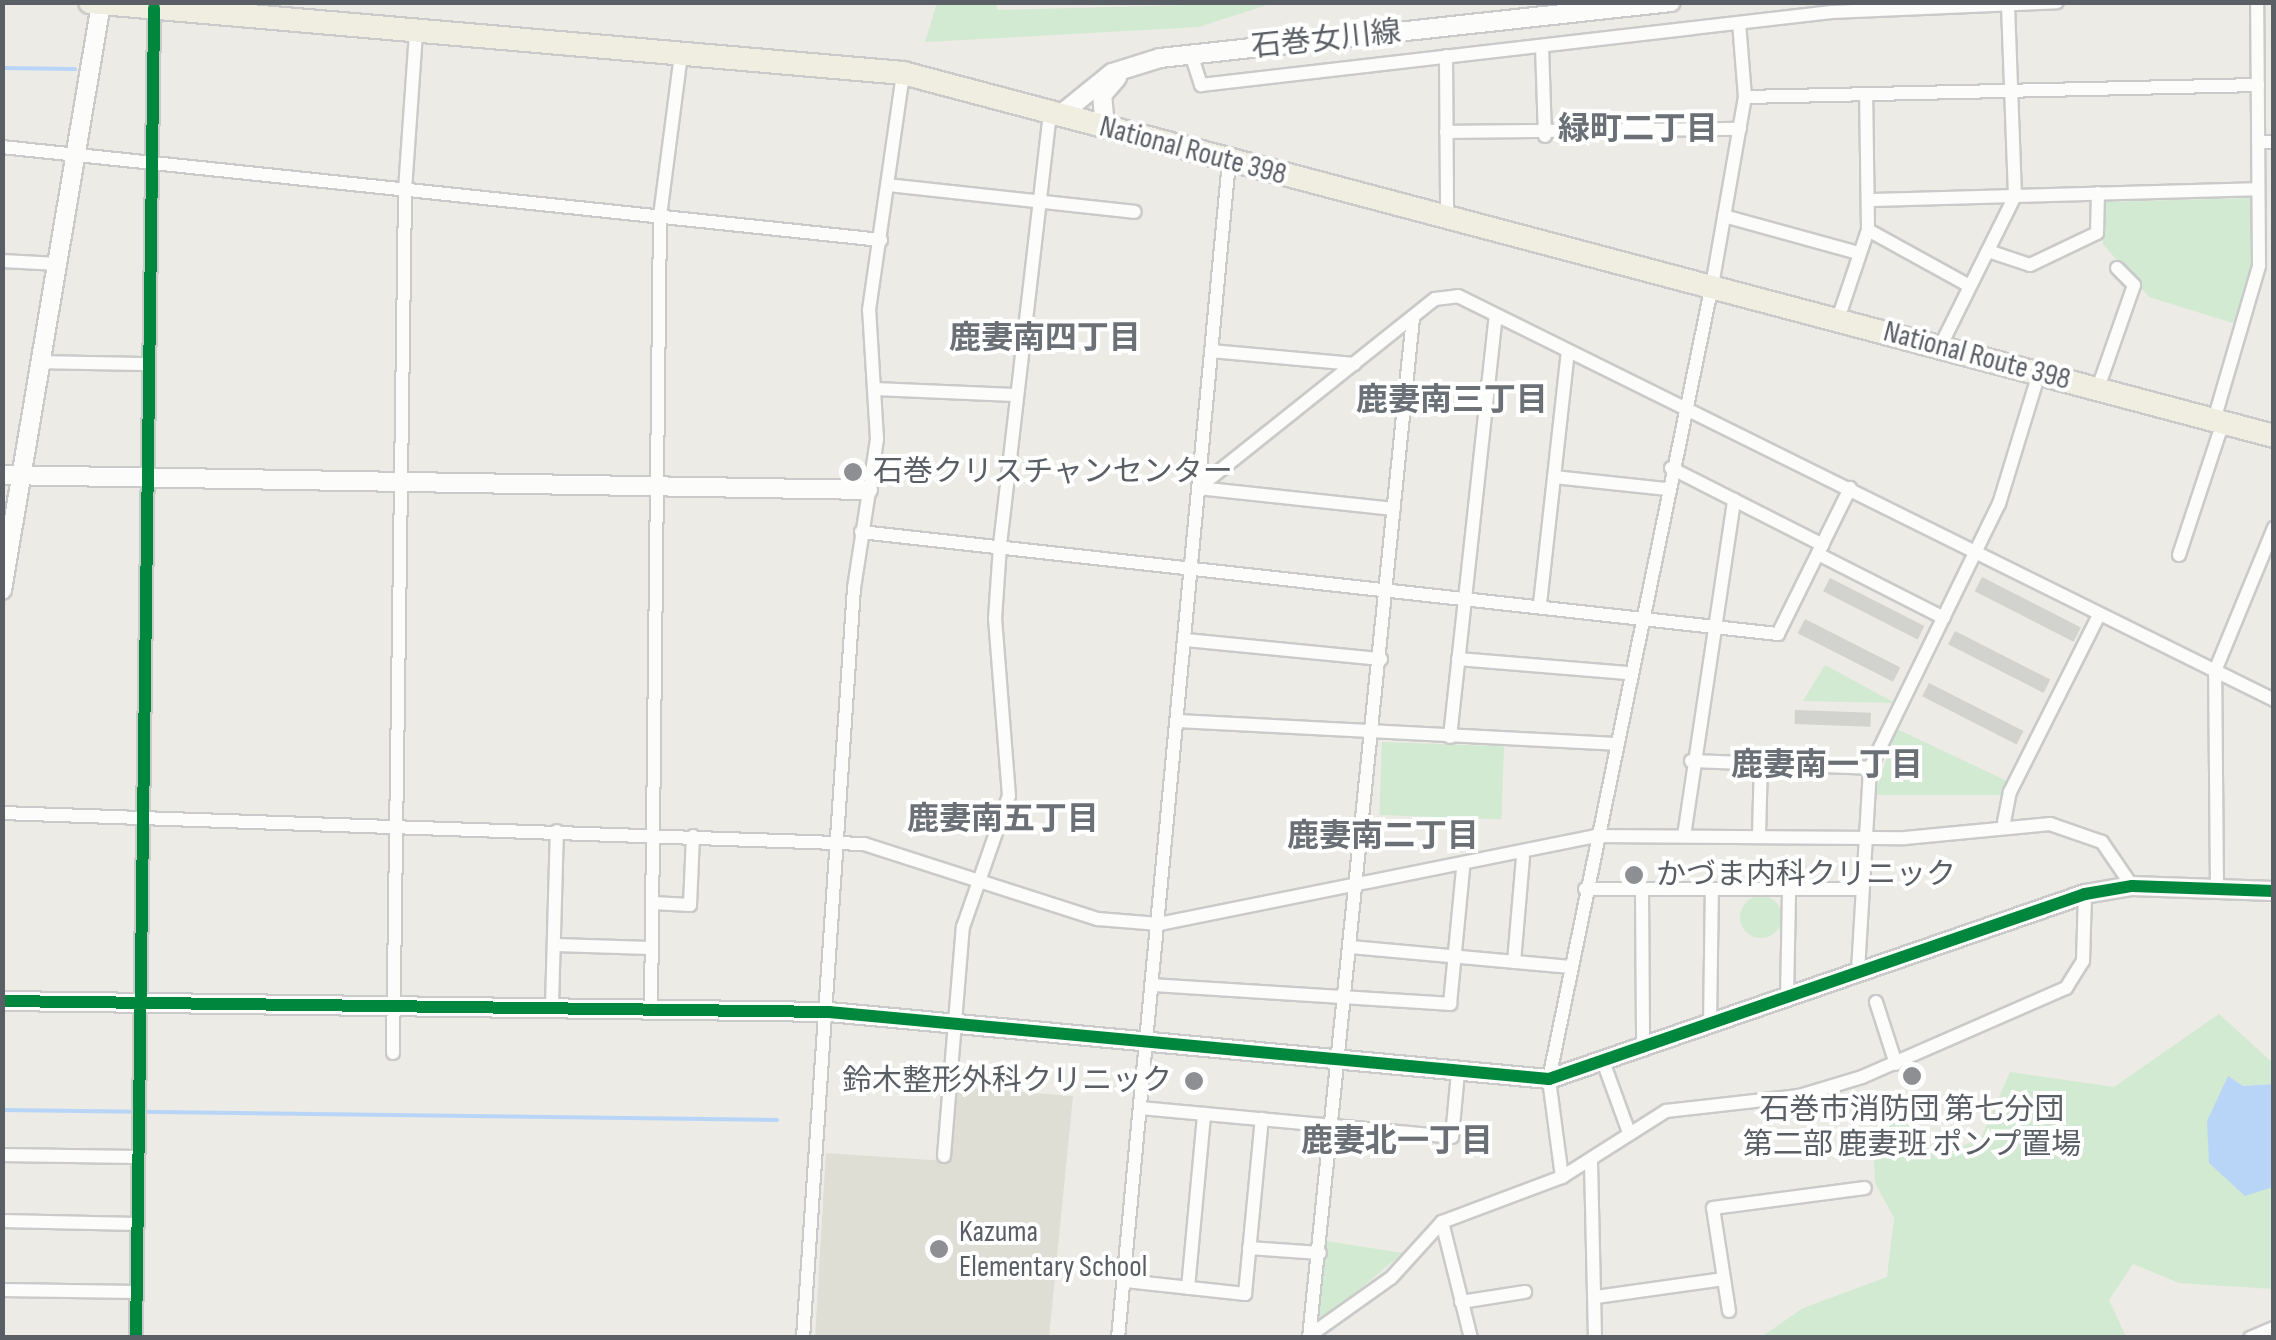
<!DOCTYPE html>
<html>
<head>
<meta charset="utf-8">
<style>
	body { margin:0 }
	#map { position:relative; width:2276px; height:1340px; overflow:hidden; background:#ecebe5; font-family:"Sofia Sans Condensed","Noto Sans JP",sans-serif }
	div>[style] { position:absolute }
	.education>* { inset:0; background:#deded5 }
	.green>* { inset:0; background:#d2ead1; transform-origin:0 0 }
	.round { border-radius:50% }
	.water>* { inset:0; background:#b8d5f7 }
	.stream>* { height:4px; margin:-2px; padding:0 2px; transform-origin:2px; border-radius:2px; background:#b8d5f7 }
	.building>* { inset:0; background:#d2d2ce; transform-origin:0 0 }
	.roads { filter:drop-shadow(2px 0 #c9cac9) drop-shadow(-2px 0 #c9cac9) drop-shadow(0 2px #c9cac9) drop-shadow(0 -2px #c9cac9) }
	.street>* { height:12px; margin:-6px; padding:0 6px; transform-origin:6px; border-radius:6px; background:#fcfcfb }
	.secondary>* { height:18px; margin:-9px; padding:0 9px; transform-origin:9px; border-radius:9px; background:#fcfcfb }
	.highway>* { height:22px; margin:-11px; padding:0 11px; transform-origin:11px; border-radius:11px; background:#efeee0 }
	.cycleway>* { height:12px; margin:-6px; padding:0 6px; transform-origin:6px; border-radius:6px; background:#00873e }
	.dots>* { width:28px; height:28px; translate:-50% -50%; box-sizing:border-box; border:5px solid #fff; border-radius:50% }
	span { translate:-50% -50%; white-space:nowrap; text-align:center; line-height:1.15; -webkit-text-stroke:8px #fff; paint-order:stroke }
	.street-label { font-size:30px; color:#5a5e65 }
	.poi-label { font-size:30px; color:#5a5e65 }
	.left { translate:0 -50%; text-align:left }
	.right { translate:-100% -50%; text-align:right }
	.neighbourhood-label { font-size:32px; color:#6b7077; font-weight:700 }
	.frame { position:absolute; inset:0; border:5px solid #5a5e65; pointer-events:none }
</style>
</head>
<body>
<div id="map">
	<div class="education">
		<div style="clip-path:polygon(955px 1087px,1073px 1096px,1049px 1337px,815px 1338px,826px 1153px,946px 1161px)"></div>
	</div>
	<div class="green">
		<div style="clip-path:polygon(937px 3px,996px 3px,997px 10px,1273px 3px,1199px 27px,925px 42px)"></div>
		<div style="clip-path:polygon(2251px 198px,2252px 278px,2236px 324px,2149px 297px,2103px 244px,2104px 202px)"></div>
		<div style="clip-path:polygon(1825px 665px,1895px 703px,1803px 701px)"></div>
		<div style="clip-path:polygon(1897px 729px,2009px 782px,2005px 795px,1874px 795px)"></div>
		<div style="left:1382px;top:742px;width:122px;height:73px;rotate:2deg"></div>
		<div class="round" style="left:1740px;top:896px;width:42px;height:42px"></div>
		<div style="clip-path:polygon(2219px 1014px,2273px 1063px,2273px 1084px,2243px 1086px,2228px 1077px,2221px 1102px,2273px 1187px,2273px 1289px,2179px 1283px,2133px 1264px,2109px 1300px,2126px 1337px,1760px 1338px,1803px 1308px,1887px 1277px,1894px 1218px,1875px 1183px,1873px 1134px,1889px 1090px,1936px 1158px,1981px 1138px,2010px 1072px,2114px 1087px)"></div>
		<div style="clip-path:polygon(1326px 1241px,1403px 1253px,1318px 1324px)"></div>
	</div>
	<div class="water">
		<div style="clip-path:polygon(2228px 1076px,2243px 1086px,2273px 1084px,2273px 1187px,2245px 1196px,2209px 1163px,2207px 1121px)"></div>
	</div>
	<div class="stream">
		<div style="left:2px;top:68px;width:73px;rotate:0.8deg"></div>
		<div style="left:2px;top:1110px;width:775px;rotate:0.74deg"></div>
	</div>
	<div class="building">
		<div style="left:1982px;top:577px;width:111px;height:16px;rotate:27deg"></div>
		<div style="left:1830px;top:578px;width:106px;height:15px;rotate:27deg"></div>
		<div style="left:1805px;top:619px;width:107px;height:16px;rotate:27deg"></div>
		<div style="left:1955px;top:631px;width:107px;height:15px;rotate:27deg"></div>
		<div style="left:1929px;top:683px;width:106px;height:15px;rotate:27deg"></div>
		<div style="left:1795px;top:710px;width:76px;height:14px;rotate:2deg"></div>
	</div>
	<div class="roads">
		<div class="street">
			<div style="left:1542px;top:46px;width:90px;rotate:88.1deg"></div>
			<div style="left:1191px;top:54px;width:33px;rotate:72deg"></div>
			<div style="left:1201px;top:85px;width:635px;rotate:-6.6deg"></div>
			<div style="left:1832px;top:12px;width:225px;rotate:-2.5deg"></div>
			<div style="left:1446px;top:56px;width:162px;rotate:89.6deg"></div>
			<div style="left:1745px;top:97px;width:513px;rotate:-1.34deg"></div>
			<div style="left:1446px;top:132px;width:294px;rotate:-0.6deg"></div>
			<div style="left:2258px;top:142px;width:16px"></div>
			<div style="left:2px;top:147px;width:884px;rotate:6.04deg"></div>
			<div style="left:888px;top:185px;width:248px;rotate:6.2deg"></div>
			<div style="left:1870px;top:200px;width:388px;rotate:-1.6deg"></div>
			<div style="left:1724px;top:216px;width:136px;rotate:15.4deg"></div>
			<div style="left:1868px;top:230px;width:116px;rotate:28.8deg"></div>
			<div style="left:1988px;top:251px;width:44px;rotate:18.4deg"></div>
			<div style="left:2030px;top:265px;width:74px;rotate:-25.5deg"></div>
			<div style="left:2097px;top:233px;width:40px;rotate:-88.6deg"></div>
			<div style="left:2px;top:261px;width:55px;rotate:3.1deg"></div>
			<div style="left:1838px;top:319px;width:94px;rotate:-71.4deg"></div>
			<div style="left:1868px;top:230px;width:136px;rotate:-90.8deg"></div>
			<div style="left:1940px;top:347px;width:169px;rotate:-63.6deg"></div>
			<div style="left:2015px;top:196px;width:192px;rotate:-92.1deg"></div>
			<div style="left:1211px;top:351px;width:144px;rotate:5.2deg"></div>
			<div style="left:41px;top:362px;width:108px;rotate:1.1deg"></div>
			<div style="left:2098px;top:388px;width:109px;rotate:-70.7deg"></div>
			<div style="left:2134px;top:285px;width:24px;rotate:-135deg"></div>
			<div style="left:875px;top:389px;width:139px;rotate:2.5deg"></div>
			<div style="left:2214px;top:420px;width:160px;rotate:-73.7deg"></div>
			<div style="left:2259px;top:266px;width:264px;rotate:-90.4deg"></div>
			<div style="left:1671px;top:468px;width:170px;rotate:26.9deg"></div>
			<div style="left:1554px;top:477px;width:114px;rotate:6.1deg"></div>
			<div style="left:1198px;top:488px;width:303px;rotate:-38.6deg"></div>
			<div style="left:1435px;top:299px;width:23px;rotate:-7deg"></div>
			<div style="left:1458px;top:296px;width:911px;rotate:26.34deg"></div>
			<div style="left:1198px;top:488px;width:197px;rotate:6.1deg"></div>
			<div style="left:861px;top:532px;width:923px;rotate:6.35deg"></div>
			<div style="left:1778px;top:634px;width:163px;rotate:-63.7deg"></div>
			<div style="left:1818px;top:554px;width:141px;rotate:26.9deg"></div>
			<div style="left:2179px;top:555px;width:140px;rotate:-71.7deg"></div>
			<div style="left:1540px;top:604px;width:255px;rotate:-83.7deg"></div>
			<div style="left:1186px;top:640px;width:196px;rotate:5.6deg"></div>
			<div style="left:1458px;top:659px;width:173px;rotate:4.7deg"></div>
			<div style="left:1179px;top:721px;width:436px;rotate:3deg"></div>
			<div style="left:1450px;top:737px;width:424px;rotate:-83.8deg"></div>
			<div style="left:1691px;top:761px;width:179px;rotate:2.2deg"></div>
			<div style="left:2px;top:813px;width:863px;rotate:2.06deg"></div>
			<div style="left:864px;top:844px;width:246px;rotate:17.8deg"></div>
			<div style="left:1098px;top:919px;width:61px;rotate:4.7deg"></div>
			<div style="left:1159px;top:924px;width:445px;rotate:-11.4deg"></div>
			<div style="left:1595px;top:836px;width:310px;rotate:0.4deg"></div>
			<div style="left:1905px;top:838px;width:146px;rotate:-5.5deg"></div>
			<div style="left:2050px;top:824px;width:55px;rotate:19.1deg"></div>
			<div style="left:2102px;top:842px;width:53px;rotate:55.7deg"></div>
			<div style="left:2004px;top:822px;width:31px;rotate:-79deg"></div>
			<div style="left:2010px;top:792px;width:196px;rotate:-63.3deg"></div>
			<div style="left:1759px;top:834px;width:70px;rotate:-88.4deg"></div>
			<div style="left:1684px;top:836px;width:340px;rotate:-81.5deg"></div>
			<div style="left:2217px;top:888px;width:217px;rotate:-90.5deg"></div>
			<div style="left:2215px;top:671px;width:155px;rotate:-67.6deg"></div>
			<div style="left:1585px;top:889px;width:277px"></div>
			<div style="left:1642px;top:891px;width:159px;rotate:89.6deg"></div>
			<div style="left:653px;top:903px;width:37px;rotate:3deg"></div>
			<div style="left:690px;top:905px;width:69px;rotate:-87.5deg"></div>
			<div style="left:554px;top:945px;width:98px;rotate:1.8deg"></div>
			<div style="left:1351px;top:947px;width:220px;rotate:5.2deg"></div>
			<div style="left:1514px;top:962px;width:105px;rotate:-85.1deg"></div>
			<div style="left:1858px;top:971px;width:203px;rotate:-86.6deg"></div>
			<div style="left:1870px;top:768px;width:294px;rotate:-64deg"></div>
			<div style="left:1999px;top:504px;width:137px;rotate:-73deg"></div>
			<div style="left:1152px;top:985px;width:299px;rotate:3.6deg"></div>
			<div style="left:1450px;top:1004px;width:136px;rotate:-84.5deg"></div>
			<div style="left:1787px;top:998px;width:108px;rotate:-88.9deg"></div>
			<div style="left:1876px;top:1002px;width:65px;rotate:72.1deg"></div>
			<div style="left:552px;top:1006px;width:175px;rotate:-88.4deg"></div>
			<div style="left:651px;top:1009px;width:793px;rotate:-89.35deg"></div>
			<div style="left:660px;top:216px;width:162px;rotate:-82.6deg"></div>
			<div style="left:1710px;top:1026px;width:136px;rotate:-89.2deg"></div>
			<div style="left:393px;top:1053px;width:863px;rotate:-89.2deg"></div>
			<div style="left:405px;top:190px;width:157px;rotate:-86deg"></div>
			<div style="left:1604px;top:1064px;width:70px;rotate:70deg"></div>
			<div style="left:1141px;top:1108px;width:312px;rotate:5.3deg"></div>
			<div style="left:1452px;top:1137px;width:65px;rotate:-84.7deg"></div>
			<div style="left:2px;top:1155px;width:135px;rotate:0.8deg"></div>
			<div style="left:944px;top:1156px;width:230px;rotate:-85.3deg"></div>
			<div style="left:963px;top:927px;width:139px;rotate:-70.7deg"></div>
			<div style="left:1009px;top:796px;width:178px;rotate:-94.5deg"></div>
			<div style="left:995px;top:619px;width:74px;rotate:-86.1deg"></div>
			<div style="left:1000px;top:545px;width:434px;rotate:-83.4deg"></div>
			<div style="left:1591px;top:1162px;width:176px;rotate:88.7deg"></div>
			<div style="left:1562px;top:1177px;width:99px;rotate:-97.6deg"></div>
			<div style="left:1549px;top:1079px;width:816px;rotate:-78.4deg"></div>
			<div style="left:1713px;top:280px;width:186px;rotate:-80.1deg"></div>
			<div style="left:1745px;top:97px;width:74px;rotate:-94.6deg"></div>
			<div style="left:2px;top:1221px;width:136px;rotate:1.3deg"></div>
			<div style="left:1442px;top:1222px;width:120px;rotate:76deg"></div>
			<div style="left:1249px;top:1248px;width:71px;rotate:4deg"></div>
			<div style="left:1126px;top:1281px;width:120px;rotate:6.2deg"></div>
			<div style="left:1245px;top:1294px;width:176px;rotate:-84.5deg"></div>
			<div style="left:1188px;top:1288px;width:175px;rotate:-84.7deg"></div>
			<div style="left:2px;top:1290px;width:135px;rotate:0.8deg"></div>
			<div style="left:1596px;top:1297px;width:129px;rotate:-8deg"></div>
			<div style="left:1461px;top:1302px;width:65px;rotate:-8.9deg"></div>
			<div style="left:1729px;top:1311px;width:104px;rotate:-98.8deg"></div>
			<div style="left:1713px;top:1208px;width:153px;rotate:-7.5deg"></div>
			<div style="left:1309px;top:1336px;width:100px;rotate:-35.3deg"></div>
			<div style="left:1391px;top:1278px;width:76px;rotate:-47.7deg"></div>
			<div style="left:1442px;top:1222px;width:128px;rotate:-20.6deg"></div>
			<div style="left:1562px;top:1177px;width:123px;rotate:-32.4deg"></div>
			<div style="left:1666px;top:1111px;width:134px;rotate:-6.4deg"></div>
			<div style="left:1799px;top:1096px;width:66px;rotate:-16.8deg"></div>
			<div style="left:1862px;top:1077px;width:223px;rotate:-23.6deg"></div>
			<div style="left:2066px;top:988px;width:32px;rotate:-58deg"></div>
			<div style="left:2083px;top:961px;width:67px;rotate:-88.3deg"></div>
			<div style="left:136px;top:1338px;width:1330px;rotate:-89.22deg"></div>
			<div style="left:803px;top:1338px;width:752px;rotate:-86.11deg"></div>
			<div style="left:854px;top:588px;width:151px;rotate:-81.2deg"></div>
			<div style="left:877px;top:439px;width:129px;rotate:-93.5deg"></div>
			<div style="left:869px;top:310px;width:239px;rotate:-81.8deg"></div>
			<div style="left:1118px;top:1338px;width:1182px;rotate:-84.61deg"></div>
			<div style="left:1309px;top:1338px;width:1026px;rotate:-84.18deg"></div>
			<div style="left:2250px;top:1338px;width:26px;rotate:-23deg"></div>
		</div>
		<div class="secondary">
			<div style="left:1059px;top:116px;width:68px;rotate:-39.1deg"></div>
			<div style="left:1112px;top:73px;width:50px;rotate:-17.4deg"></div>
			<div style="left:1160px;top:58px;width:514px;rotate:-6.25deg"></div>
			<div style="left:1105px;top:128px;width:33px;rotate:-95deg"></div>
			<div style="left:1102px;top:95px;width:23px;rotate:-49deg"></div>
			<div style="left:2px;top:475px;width:866px;rotate:0.99deg"></div>
			<div style="left:2px;top:590px;width:594px;rotate:-80.41deg"></div>
			<div style="left:2px;top:1001px;width:827px;rotate:0.76deg"></div>
			<div style="left:829px;top:1012px;width:723px;rotate:5.32deg"></div>
			<div style="left:1549px;top:1079px;width:567px;rotate:-19.04deg"></div>
			<div style="left:2085px;top:894px;width:48px;rotate:-9.7deg"></div>
			<div style="left:2132px;top:886px;width:142px;rotate:2deg"></div>
		</div>
		<div class="highway">
			<div style="left:90px;top:2px;width:816px;rotate:4.99deg"></div>
			<div style="left:903px;top:73px;width:1418px;rotate:14.83deg"></div>
		</div>
	</div>
	<div class="cycleway">
		<div style="left:2px;top:1001px;width:827px;rotate:0.76deg"></div>
		<div style="left:829px;top:1012px;width:723px;rotate:5.32deg"></div>
		<div style="left:1549px;top:1079px;width:567px;rotate:-19.04deg"></div>
		<div style="left:2085px;top:894px;width:48px;rotate:-9.7deg"></div>
		<div style="left:2132px;top:886px;width:142px;rotate:2deg"></div>
		<div style="left:136px;top:1338px;width:1330px;rotate:-89.22deg"></div>
	</div>
	<div class="dots">
		<div style="left:853px;top:472px;background:#8d8f92"></div>
		<div style="left:1634px;top:875px;background:#8d8f92"></div>
		<div style="left:1912px;top:1076px;background:#8d8f92"></div>
		<div style="left:1194px;top:1081px;background:#8d8f92"></div>
		<div style="left:939px;top:1249px;background:#8d8f92"></div>
	</div>
	<div class="street-label">
		<span style="left:1326px;top:40px;rotate:-6deg">石巻女川線</span>
		<span style="left:1193px;top:151px;rotate:15deg">National Route 398</span>
		<span style="left:1977px;top:356px;rotate:15deg">National Route 398</span>
	</div>
	<div class="poi-label">
		<span class="left" style="left:873px;top:472px">石巻クリスチャンセンター</span>
		<span class="left" style="left:1656px;top:875px">かづま内科クリニック</span>
		<span class="right" style="left:1172px;top:1081px">鈴木整形外科クリニック</span>
		<span style="left:1912px;top:1127px">石巻市消防団 第七分団<br>第二部 鹿妻班 ポンプ置場</span>
		<span class="left" style="left:959px;top:1249px">Kazuma<br>Elementary School</span>
	</div>
	<div class="neighbourhood-label">
		<span style="left:1638px;top:130px">緑町二丁目</span>
		<span style="left:1045px;top:339px">鹿妻南四丁目</span>
		<span style="left:1452px;top:401px">鹿妻南三丁目</span>
		<span style="left:1827px;top:766px">鹿妻南一丁目</span>
		<span style="left:1003px;top:820px">鹿妻南五丁目</span>
		<span style="left:1383px;top:837px">鹿妻南二丁目</span>
		<span style="left:1397px;top:1142px">鹿妻北一丁目</span>
	</div>
	<div class="frame"></div>
</div>
</body>
</html>
